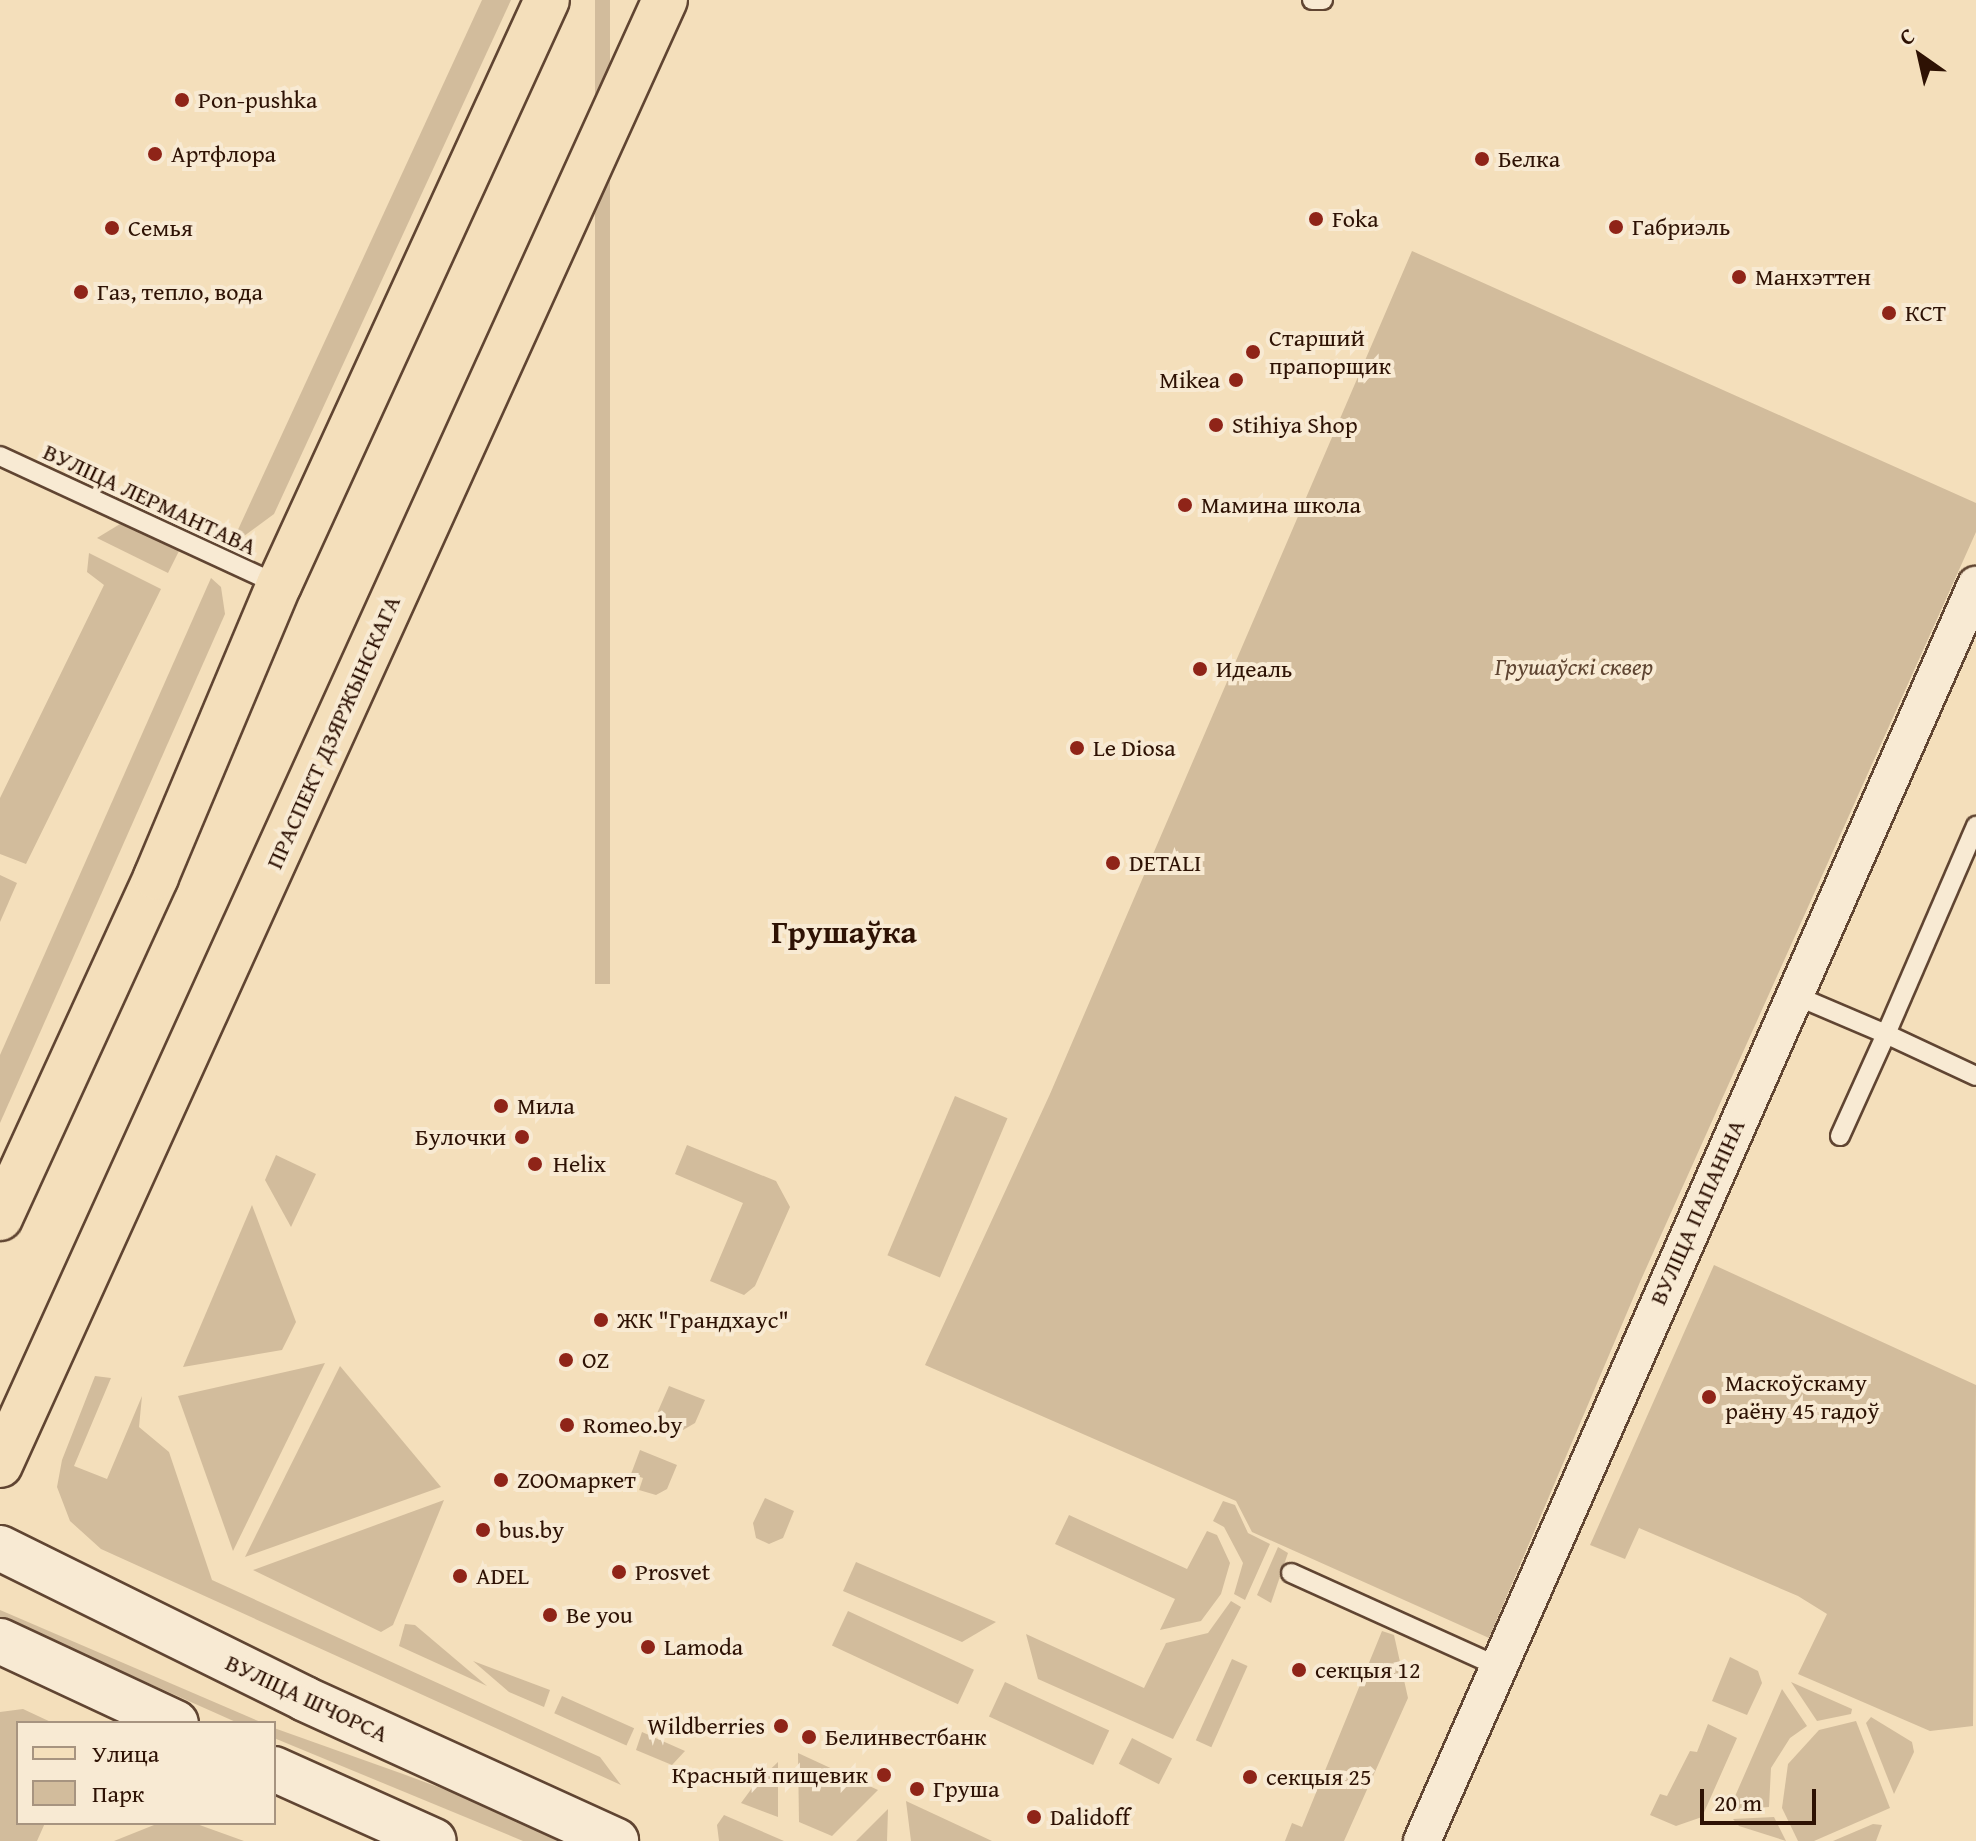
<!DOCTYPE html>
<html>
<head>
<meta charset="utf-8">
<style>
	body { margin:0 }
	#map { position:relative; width:1976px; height:1841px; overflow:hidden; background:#f4dfbb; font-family:"Gentium Book Plus",serif }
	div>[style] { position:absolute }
	.green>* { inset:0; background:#d2bc9c; transform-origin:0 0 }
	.roads { filter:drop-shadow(2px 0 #604532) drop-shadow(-2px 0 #604532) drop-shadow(0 2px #604532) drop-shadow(0 -2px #604532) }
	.lane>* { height:18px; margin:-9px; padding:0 9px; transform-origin:9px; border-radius:9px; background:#f8ead3 }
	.street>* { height:36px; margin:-18px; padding:0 18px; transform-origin:18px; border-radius:18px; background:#f8ead3 }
	.secondary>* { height:44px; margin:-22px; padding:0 22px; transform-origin:22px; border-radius:22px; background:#f8ead3 }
	.primary>* { height:44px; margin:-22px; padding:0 22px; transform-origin:22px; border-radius:22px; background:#f4dfbb }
	.dots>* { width:22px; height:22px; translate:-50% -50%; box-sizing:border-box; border:4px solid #f8ead3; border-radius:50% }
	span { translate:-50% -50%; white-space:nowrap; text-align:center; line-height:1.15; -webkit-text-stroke:8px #f8ead3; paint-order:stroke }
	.poi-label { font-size:24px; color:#2e1204 }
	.left { translate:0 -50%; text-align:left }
	.right { translate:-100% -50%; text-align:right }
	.street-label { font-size:24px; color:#2e1204 }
	.park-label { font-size:24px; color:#5f4532; font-style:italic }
	.district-label { font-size:32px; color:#2e1204; font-weight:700 }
	.legend { position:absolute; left:16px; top:1721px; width:260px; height:104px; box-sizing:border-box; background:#f8ead3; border:2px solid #a79480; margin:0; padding:10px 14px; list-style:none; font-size:24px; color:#2e1204 }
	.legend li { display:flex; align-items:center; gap:16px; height:40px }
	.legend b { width:40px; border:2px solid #a79480 }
	.north { position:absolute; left:1880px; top:16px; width:80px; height:80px; -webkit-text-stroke:6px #f8ead3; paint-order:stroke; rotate:326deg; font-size:22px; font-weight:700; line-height:32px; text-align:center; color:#2e1204 }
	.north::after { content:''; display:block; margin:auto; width:28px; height:36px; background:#2e1204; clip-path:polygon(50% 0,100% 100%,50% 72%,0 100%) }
	.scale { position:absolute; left:1700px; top:1789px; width:116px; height:36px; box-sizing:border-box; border:4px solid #2e1204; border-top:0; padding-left:10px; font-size:24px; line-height:28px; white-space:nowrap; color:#2e1204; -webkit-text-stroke:6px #f8ead3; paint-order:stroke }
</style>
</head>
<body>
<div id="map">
	<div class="green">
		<div style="clip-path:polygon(482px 0,511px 0,274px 514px,240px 539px,236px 534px)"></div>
		<div style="left:595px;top:0;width:15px;height:984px"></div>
		<div style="clip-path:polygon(1412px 251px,1976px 503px,1976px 532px,1640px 1282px,1489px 1638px,1252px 1532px,1236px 1501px,925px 1365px,1050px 1094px)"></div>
		<div style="clip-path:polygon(120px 524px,181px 547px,168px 573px,97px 538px)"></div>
		<div style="clip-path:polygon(89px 553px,161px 589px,26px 864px,0 854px,0 798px,104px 585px,87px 572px)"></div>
		<div style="clip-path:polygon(211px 578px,221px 587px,225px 614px,0 1123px,0 1055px)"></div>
		<div style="clip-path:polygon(0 875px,17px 883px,0 922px)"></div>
		<div style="left:955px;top:1096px;width:57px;height:173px;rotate:23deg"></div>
		<div style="clip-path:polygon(687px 1145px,776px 1181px,790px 1207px,755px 1286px,744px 1295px,710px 1281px,743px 1203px,675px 1174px)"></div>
		<div style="clip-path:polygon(276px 1155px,316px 1174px,291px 1227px,265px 1180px)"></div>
		<div style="clip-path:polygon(252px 1205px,296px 1322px,282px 1350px,183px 1367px)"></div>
		<div style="clip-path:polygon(1714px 1265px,1976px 1385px,1973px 1726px,1930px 1731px,1798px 1674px,1827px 1614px,1798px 1596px,1639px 1528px,1625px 1559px,1590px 1545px)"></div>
		<div style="clip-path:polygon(325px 1363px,233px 1551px,178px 1396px)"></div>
		<div style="clip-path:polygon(340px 1366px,441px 1487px,245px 1557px)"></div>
		<div style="clip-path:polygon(95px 1376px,111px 1378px,74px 1466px,107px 1479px,142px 1396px,139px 1427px,169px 1452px,212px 1580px,600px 1757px,621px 1785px,101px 1549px,70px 1521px,57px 1487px,62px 1460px)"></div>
		<div style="clip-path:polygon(669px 1386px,705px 1400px,695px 1423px,683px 1430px,655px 1418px)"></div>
		<div style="clip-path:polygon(640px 1450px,677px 1465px,667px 1489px,656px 1495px,639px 1490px,643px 1478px,631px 1474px)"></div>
		<div style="clip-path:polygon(765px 1498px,794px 1511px,783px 1538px,769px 1544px,756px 1538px,753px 1523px)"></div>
		<div style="clip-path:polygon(444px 1500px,393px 1625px,381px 1632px,253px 1570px)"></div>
		<div style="clip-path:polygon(1223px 1501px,1235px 1505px,1248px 1533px,1270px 1544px,1245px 1600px,1234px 1594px,1243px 1563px,1224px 1527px,1213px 1521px)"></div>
		<div style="clip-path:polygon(1069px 1515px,1187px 1569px,1207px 1531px,1217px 1535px,1230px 1563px,1221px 1594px,1201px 1621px,1160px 1630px,1175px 1599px,1055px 1544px)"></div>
		<div style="clip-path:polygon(1278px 1547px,1288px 1553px,1271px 1603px,1257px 1595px)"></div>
		<div style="clip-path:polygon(856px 1562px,996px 1622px,962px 1642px,843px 1591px)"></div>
		<div style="clip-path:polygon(1231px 1601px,1241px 1607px,1173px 1739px,1038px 1679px,1026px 1634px,1144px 1688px,1166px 1643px,1208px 1633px)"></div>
		<div style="clip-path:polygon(0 1610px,263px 1723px,238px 1723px,0 1617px)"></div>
		<div style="left:848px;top:1611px;width:139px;height:38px;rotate:25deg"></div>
		<div style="clip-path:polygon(405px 1624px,415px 1625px,487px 1686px,399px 1646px)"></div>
		<div style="clip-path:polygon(1382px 1631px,1394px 1635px,1408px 1698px,1344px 1841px,1285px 1841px,1292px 1823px,1302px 1827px)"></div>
		<div style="clip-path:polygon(1730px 1657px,1758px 1671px,1762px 1683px,1747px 1715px,1712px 1701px)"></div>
		<div style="left:1232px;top:1659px;width:17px;height:89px;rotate:24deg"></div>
		<div style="clip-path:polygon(473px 1661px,550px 1690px,544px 1707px,509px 1692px)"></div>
		<div style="left:1005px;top:1682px;width:115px;height:38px;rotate:25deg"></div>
		<div style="clip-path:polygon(1791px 1682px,1852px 1709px,1851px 1714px,1817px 1721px)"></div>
		<div style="clip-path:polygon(1782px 1689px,1807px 1726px,1790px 1738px,1771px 1768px,1769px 1807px,1729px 1810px)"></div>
		<div style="left:562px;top:1696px;width:79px;height:19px;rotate:24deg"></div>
		<div style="clip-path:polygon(23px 1709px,53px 1723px,18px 1723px,18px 1823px,45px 1823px,37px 1841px,0 1841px,0 1712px)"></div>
		<div style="clip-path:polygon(1871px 1717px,1912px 1742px,1914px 1752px,1894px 1794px,1866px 1723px)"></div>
		<div style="clip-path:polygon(1856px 1721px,1890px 1808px,1814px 1841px,1798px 1841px,1782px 1808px,1788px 1764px,1819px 1730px)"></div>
		<div style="clip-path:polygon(1708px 1724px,1737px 1738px,1702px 1817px,1676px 1826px,1650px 1815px,1660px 1794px,1667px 1796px,1690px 1751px,1697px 1752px)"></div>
		<div style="clip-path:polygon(274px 1728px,403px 1774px,583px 1841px,523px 1841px,274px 1738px)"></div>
		<div style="clip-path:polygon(642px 1732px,685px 1751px,672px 1765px,636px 1750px)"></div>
		<div style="left:1132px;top:1738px;width:45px;height:29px;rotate:27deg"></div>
		<div style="clip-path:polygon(798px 1753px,878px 1790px,832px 1836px,799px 1822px)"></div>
		<div style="clip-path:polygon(778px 1762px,778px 1817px,741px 1803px,755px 1784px)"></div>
		<div style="clip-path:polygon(906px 1801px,992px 1841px,911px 1841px)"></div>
		<div style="clip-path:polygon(888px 1809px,887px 1841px,856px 1841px)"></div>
		<div style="clip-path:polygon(724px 1815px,784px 1841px,719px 1841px,717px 1825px)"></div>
		<div style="clip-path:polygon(1774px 1817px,1786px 1841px,1739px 1826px,1733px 1819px)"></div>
		<div style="clip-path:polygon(159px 1823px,194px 1823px,244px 1841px,114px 1841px)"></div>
		<div style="clip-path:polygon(1873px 1824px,1882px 1825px,1876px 1841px,1833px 1841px)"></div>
	</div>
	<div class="roads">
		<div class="lane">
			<div style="left:1312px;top:0;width:11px"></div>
			<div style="left:0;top:456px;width:307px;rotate:24.8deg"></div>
			<div style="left:1792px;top:994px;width:102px;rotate:23.1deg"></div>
			<div style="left:1886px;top:1034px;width:227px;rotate:-66.6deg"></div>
			<div style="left:1840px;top:1136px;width:112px;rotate:-65.7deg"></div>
			<div style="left:1886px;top:1034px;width:99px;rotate:25deg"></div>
			<div style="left:1291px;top:1573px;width:226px;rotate:24.3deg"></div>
		</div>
		<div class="street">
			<div style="left:1422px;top:1841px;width:1373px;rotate:-66.2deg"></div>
		</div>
		<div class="secondary">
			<div style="left:0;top:1548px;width:340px;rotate:26.3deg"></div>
			<div style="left:305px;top:1699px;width:342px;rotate:24.5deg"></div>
			<div style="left:0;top:1641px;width:194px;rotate:25deg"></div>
			<div style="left:274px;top:1769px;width:175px;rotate:24.2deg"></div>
		</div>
		<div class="primary">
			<div style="left:0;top:1218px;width:375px;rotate:-65.4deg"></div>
			<div style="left:156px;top:877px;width:317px;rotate:-67.2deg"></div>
			<div style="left:279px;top:585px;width:643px;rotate:-65.39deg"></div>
			<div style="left:0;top:1465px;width:1609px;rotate:-65.59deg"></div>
		</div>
	</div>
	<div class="dots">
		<div style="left:182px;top:100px;background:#8f2418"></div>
		<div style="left:155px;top:154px;background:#8f2418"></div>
		<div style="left:1482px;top:159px;background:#8f2418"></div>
		<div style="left:1316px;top:219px;background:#8f2418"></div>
		<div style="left:1616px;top:227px;background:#8f2418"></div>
		<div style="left:112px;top:228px;background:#8f2418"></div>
		<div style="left:1739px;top:277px;background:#8f2418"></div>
		<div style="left:81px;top:292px;background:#8f2418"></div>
		<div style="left:1889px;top:313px;background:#8f2418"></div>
		<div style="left:1253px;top:352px;background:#8f2418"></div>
		<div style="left:1236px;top:380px;background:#8f2418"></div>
		<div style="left:1216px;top:425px;background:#8f2418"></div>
		<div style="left:1185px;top:505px;background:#8f2418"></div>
		<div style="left:1200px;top:669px;background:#8f2418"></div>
		<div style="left:1077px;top:748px;background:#8f2418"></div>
		<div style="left:1113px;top:863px;background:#8f2418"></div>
		<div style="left:501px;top:1106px;background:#8f2418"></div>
		<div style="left:522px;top:1137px;background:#8f2418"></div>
		<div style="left:535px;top:1164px;background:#8f2418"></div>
		<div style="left:601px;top:1320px;background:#8f2418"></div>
		<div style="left:566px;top:1360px;background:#8f2418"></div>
		<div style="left:1709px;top:1397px;background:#8f2418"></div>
		<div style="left:567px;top:1425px;background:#8f2418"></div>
		<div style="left:501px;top:1480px;background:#8f2418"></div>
		<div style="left:483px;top:1530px;background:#8f2418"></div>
		<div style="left:619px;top:1572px;background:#8f2418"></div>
		<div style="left:460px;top:1576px;background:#8f2418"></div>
		<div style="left:550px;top:1615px;background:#8f2418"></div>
		<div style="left:648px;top:1647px;background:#8f2418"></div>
		<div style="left:1299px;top:1670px;background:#8f2418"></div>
		<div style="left:781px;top:1726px;background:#8f2418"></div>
		<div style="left:809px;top:1737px;background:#8f2418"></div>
		<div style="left:884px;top:1775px;background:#8f2418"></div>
		<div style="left:1250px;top:1777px;background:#8f2418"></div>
		<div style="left:917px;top:1789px;background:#8f2418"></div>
		<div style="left:1034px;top:1817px;background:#8f2418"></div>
	</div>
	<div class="poi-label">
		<span class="left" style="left:198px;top:100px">Pon-pushka</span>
		<span class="left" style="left:171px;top:154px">Артфлора</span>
		<span class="left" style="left:1498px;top:159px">Белка</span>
		<span class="left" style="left:1332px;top:219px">Foka</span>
		<span class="left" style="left:1632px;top:227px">Габриэль</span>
		<span class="left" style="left:128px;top:228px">Семья</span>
		<span class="left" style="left:1755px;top:277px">Манхэттен</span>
		<span class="left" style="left:97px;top:292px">Газ, тепло, вода</span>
		<span class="left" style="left:1905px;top:313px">КСТ</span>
		<span class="left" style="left:1269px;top:352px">Старший<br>прапорщик</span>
		<span class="right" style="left:1220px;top:380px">Mikea</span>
		<span class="left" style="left:1232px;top:425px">Stihiya Shop</span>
		<span class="left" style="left:1201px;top:505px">Мамина школа</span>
		<span class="left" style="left:1216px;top:669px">Идеаль</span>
		<span class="left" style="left:1093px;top:748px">Le Diosa</span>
		<span class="left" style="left:1129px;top:863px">DETALI</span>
		<span class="left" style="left:517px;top:1106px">Мила</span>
		<span class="right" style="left:506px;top:1137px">Булочки</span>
		<span class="left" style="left:553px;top:1164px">Helix</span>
		<span class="left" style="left:617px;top:1320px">ЖК "Грандхаус"</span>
		<span class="left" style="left:582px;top:1360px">OZ</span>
		<span class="left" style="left:1725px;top:1397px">Маскоўскаму<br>раёну 45 гадоў</span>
		<span class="left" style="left:583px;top:1425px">Romeo.by</span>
		<span class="left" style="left:517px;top:1480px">ZOOмаркет</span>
		<span class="left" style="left:499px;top:1530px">bus.by</span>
		<span class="left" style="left:635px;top:1572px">Prosvet</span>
		<span class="left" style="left:476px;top:1576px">ADEL</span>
		<span class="left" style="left:566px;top:1615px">Be you</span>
		<span class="left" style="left:664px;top:1647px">Lamoda</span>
		<span class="left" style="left:1315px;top:1670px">секцыя 12</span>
		<span class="right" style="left:765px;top:1726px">Wildberries</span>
		<span class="left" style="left:825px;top:1737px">Белинвестбанк</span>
		<span class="right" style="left:868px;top:1775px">Красный пищевик</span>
		<span class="left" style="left:1266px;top:1777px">секцыя 25</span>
		<span class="left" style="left:933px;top:1789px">Груша</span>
		<span class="left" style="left:1050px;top:1817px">Dalidoff</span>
	</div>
	<div class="street-label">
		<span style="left:150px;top:499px;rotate:25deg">ВУЛІЦА ЛЕРМАНТАВА</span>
		<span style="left:333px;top:732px;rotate:-66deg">ПРАСПЕКТ ДЗЯРЖЫНСКАГА</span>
		<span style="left:1697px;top:1212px;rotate:-66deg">ВУЛІЦА ПАПАНІНА</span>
		<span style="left:307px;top:1698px;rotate:25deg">ВУЛІЦА ШЧОРСА</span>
	</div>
	<div class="park-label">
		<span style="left:1574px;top:667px">Грушаўскі сквер</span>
	</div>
	<div class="district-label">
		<span style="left:844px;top:932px">Грушаўка</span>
	</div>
	<ul class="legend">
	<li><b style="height:10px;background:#f4dfbb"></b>Улица</li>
	<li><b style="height:22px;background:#d2bc9c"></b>Парк</li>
	</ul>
	<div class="north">С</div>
	<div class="scale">20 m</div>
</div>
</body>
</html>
